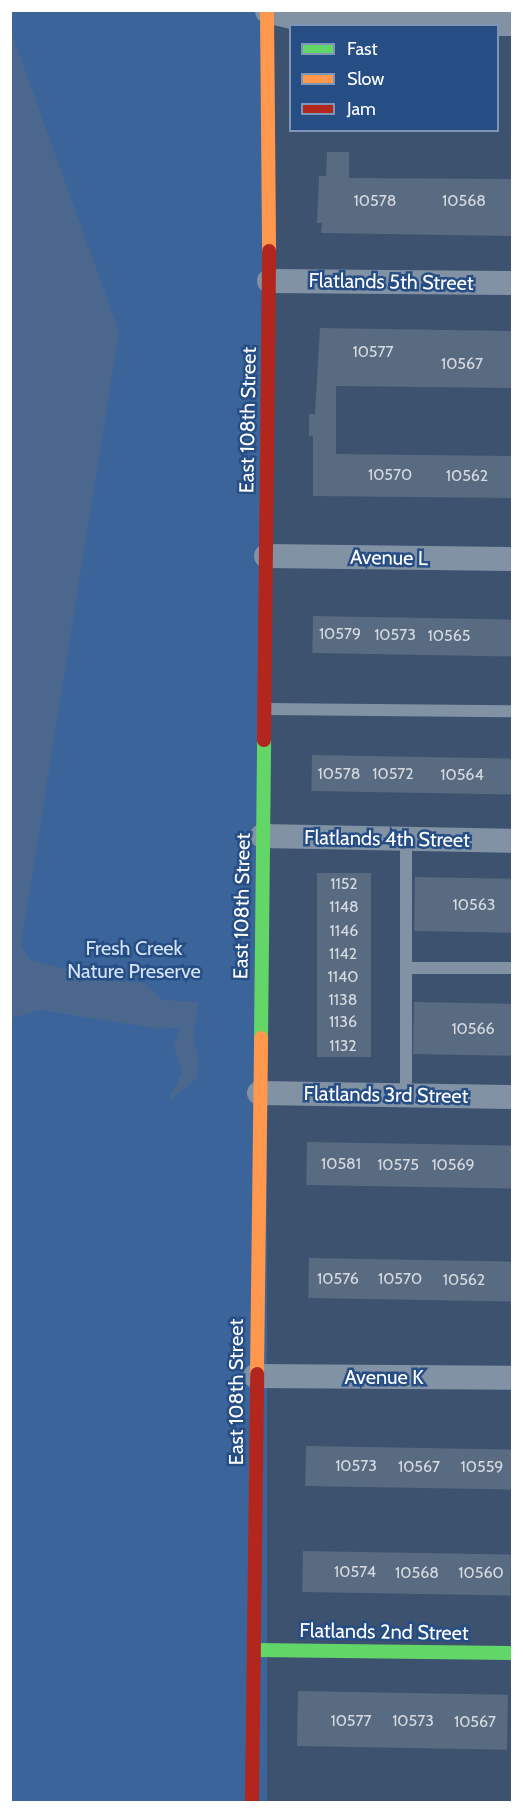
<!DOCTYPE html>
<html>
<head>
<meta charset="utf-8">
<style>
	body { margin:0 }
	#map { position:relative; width:523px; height:1813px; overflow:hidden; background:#3c526f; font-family:Cabin,sans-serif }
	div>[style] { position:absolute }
	.green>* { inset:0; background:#3b659a; transform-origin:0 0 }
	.water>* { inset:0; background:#4b678d }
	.building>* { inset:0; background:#596b81; transform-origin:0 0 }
	.lane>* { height:12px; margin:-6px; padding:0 6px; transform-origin:6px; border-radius:6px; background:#8292a5 }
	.street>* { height:24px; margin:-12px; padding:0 12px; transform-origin:12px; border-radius:12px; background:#8292a5 }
	.fast>* { height:14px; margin:-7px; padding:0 7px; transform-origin:7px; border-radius:7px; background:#63d668 }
	.slow>* { height:14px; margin:-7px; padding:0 7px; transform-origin:7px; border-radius:7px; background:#ff974d }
	.jam>* { height:14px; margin:-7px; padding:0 7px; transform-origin:7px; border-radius:7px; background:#b3261e }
	span { translate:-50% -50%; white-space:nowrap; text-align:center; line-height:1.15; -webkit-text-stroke:5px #264e85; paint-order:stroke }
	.number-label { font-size:16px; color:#d6dae0 }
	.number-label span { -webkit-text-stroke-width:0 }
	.street-label { font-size:20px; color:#fff }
	.park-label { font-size:20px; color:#d4e3f6 }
	.frame { position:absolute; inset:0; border:12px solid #fff; pointer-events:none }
	.legend { position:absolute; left:289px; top:24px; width:210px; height:108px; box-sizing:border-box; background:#264e85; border:2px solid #7d95b6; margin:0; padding:8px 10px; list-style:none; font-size:18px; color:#fff }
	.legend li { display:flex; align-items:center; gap:12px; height:30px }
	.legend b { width:30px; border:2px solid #7d95b6 }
</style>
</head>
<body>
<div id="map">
	<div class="green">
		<div style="left:11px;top:11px;width:256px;height:1791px"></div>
	</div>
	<div class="water">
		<div style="clip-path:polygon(11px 31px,119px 332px,21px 945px,30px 960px,114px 981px,144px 983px,162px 1000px,198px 1002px,193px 1040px,198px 1056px,197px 1078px,168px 1102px,182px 1073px,174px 1046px,180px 1027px,159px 1029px,40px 1010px,12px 1018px,11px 1025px)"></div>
	</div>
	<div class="building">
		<div style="clip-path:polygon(327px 152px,349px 152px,349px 178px,513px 179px,513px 236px,321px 233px,322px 223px,317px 223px,319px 176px,326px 176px)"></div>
		<div style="clip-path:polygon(320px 328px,513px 331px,513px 388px,336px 386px,336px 454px,513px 456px,513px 498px,313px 496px,313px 436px,309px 436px,309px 414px,315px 414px)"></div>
		<div style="left:313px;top:616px;width:200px;height:37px;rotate:1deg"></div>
		<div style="left:312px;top:755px;width:201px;height:36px;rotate:1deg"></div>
		<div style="left:317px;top:873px;width:54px;height:184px"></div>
		<div style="left:415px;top:877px;width:98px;height:54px;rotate:1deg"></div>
		<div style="left:414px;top:1002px;width:99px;height:52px;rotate:1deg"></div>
		<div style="left:307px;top:1142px;width:206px;height:43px;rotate:1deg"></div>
		<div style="left:309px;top:1258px;width:204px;height:40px;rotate:1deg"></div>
		<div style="left:306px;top:1446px;width:206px;height:40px;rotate:1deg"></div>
		<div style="left:303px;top:1551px;width:208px;height:41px;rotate:1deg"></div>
		<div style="left:298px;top:1691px;width:210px;height:55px;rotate:1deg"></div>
	</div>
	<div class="lane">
		<div style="left:265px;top:709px;width:247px;rotate:0.5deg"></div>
		<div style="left:406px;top:840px;width:255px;rotate:90deg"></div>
		<div style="left:406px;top:968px;width:106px"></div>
	</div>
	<div class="street">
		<div style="left:267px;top:11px;width:50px;rotate:13.8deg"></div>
		<div style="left:316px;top:23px;width:196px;rotate:0.3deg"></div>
		<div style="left:269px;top:281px;width:243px;rotate:0.5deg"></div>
		<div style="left:266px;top:556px;width:246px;rotate:0.7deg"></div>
		<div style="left:262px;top:836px;width:250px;rotate:1.1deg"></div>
		<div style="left:259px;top:1093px;width:253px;rotate:0.9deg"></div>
		<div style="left:255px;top:1376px;width:257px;rotate:0.4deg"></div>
	</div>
	<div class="fast">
		<div style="left:261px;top:1038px;width:298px;rotate:-89.4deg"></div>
		<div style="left:255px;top:1650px;width:257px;rotate:0.7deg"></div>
	</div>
	<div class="slow">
		<div style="left:267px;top:10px;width:241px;rotate:89.5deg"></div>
		<div style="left:257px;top:1374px;width:336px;rotate:-89.3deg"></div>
	</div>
	<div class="jam">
		<div style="left:264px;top:740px;width:489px;rotate:-89.4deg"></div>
		<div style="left:252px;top:1802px;width:428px;rotate:-89.3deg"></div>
	</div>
	<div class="number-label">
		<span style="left:375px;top:201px">10578</span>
		<span style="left:464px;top:201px">10568</span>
		<span style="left:373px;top:352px">10577</span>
		<span style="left:462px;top:364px">10567</span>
		<span style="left:390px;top:475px">10570</span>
		<span style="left:467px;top:476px">10562</span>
		<span style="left:340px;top:634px">10579</span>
		<span style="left:395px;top:635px">10573</span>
		<span style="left:449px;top:636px">10565</span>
		<span style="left:339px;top:774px">10578</span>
		<span style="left:393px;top:774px">10572</span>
		<span style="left:462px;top:775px">10564</span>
		<span style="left:344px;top:884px">1152</span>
		<span style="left:474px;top:905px">10563</span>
		<span style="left:344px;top:907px">1148</span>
		<span style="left:344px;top:931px">1146</span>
		<span style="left:343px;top:954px">1142</span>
		<span style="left:343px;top:977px">1140</span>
		<span style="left:343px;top:1000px">1138</span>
		<span style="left:343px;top:1022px">1136</span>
		<span style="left:473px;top:1029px">10566</span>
		<span style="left:343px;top:1046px">1132</span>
		<span style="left:341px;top:1164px">10581</span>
		<span style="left:398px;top:1165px">10575</span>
		<span style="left:453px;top:1165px">10569</span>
		<span style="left:338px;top:1279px">10576</span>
		<span style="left:400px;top:1279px">10570</span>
		<span style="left:464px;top:1280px">10562</span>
		<span style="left:356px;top:1466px">10573</span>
		<span style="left:419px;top:1467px">10567</span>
		<span style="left:482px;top:1467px">10559</span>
		<span style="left:355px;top:1572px">10574</span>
		<span style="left:417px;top:1573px">10568</span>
		<span style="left:481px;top:1573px">10560</span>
		<span style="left:351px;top:1721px">10577</span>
		<span style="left:413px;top:1721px">10573</span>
		<span style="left:475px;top:1722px">10567</span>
	</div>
	<div class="street-label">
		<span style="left:391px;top:282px;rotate:1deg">Flatlands 5th Street</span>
		<span style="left:248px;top:420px;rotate:-89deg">East 108th Street</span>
		<span style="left:389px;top:558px;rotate:1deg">Avenue L</span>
		<span style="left:387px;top:839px;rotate:1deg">Flatlands 4th Street</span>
		<span style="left:242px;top:906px;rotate:-89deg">East 108th Street</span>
		<span style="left:386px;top:1095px;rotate:1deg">Flatlands 3rd Street</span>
		<span style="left:384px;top:1377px">Avenue K</span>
		<span style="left:236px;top:1392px;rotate:-90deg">East 108th Street</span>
		<span style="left:384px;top:1632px;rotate:1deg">Flatlands 2nd Street</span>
	</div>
	<div class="park-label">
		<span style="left:134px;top:960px">Fresh Creek<br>Nature Preserve</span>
	</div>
	<div class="frame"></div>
	<ul class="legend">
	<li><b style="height:8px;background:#63d668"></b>Fast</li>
	<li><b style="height:8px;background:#ff974d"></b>Slow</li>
	<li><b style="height:8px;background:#b3261e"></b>Jam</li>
	</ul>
</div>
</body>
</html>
